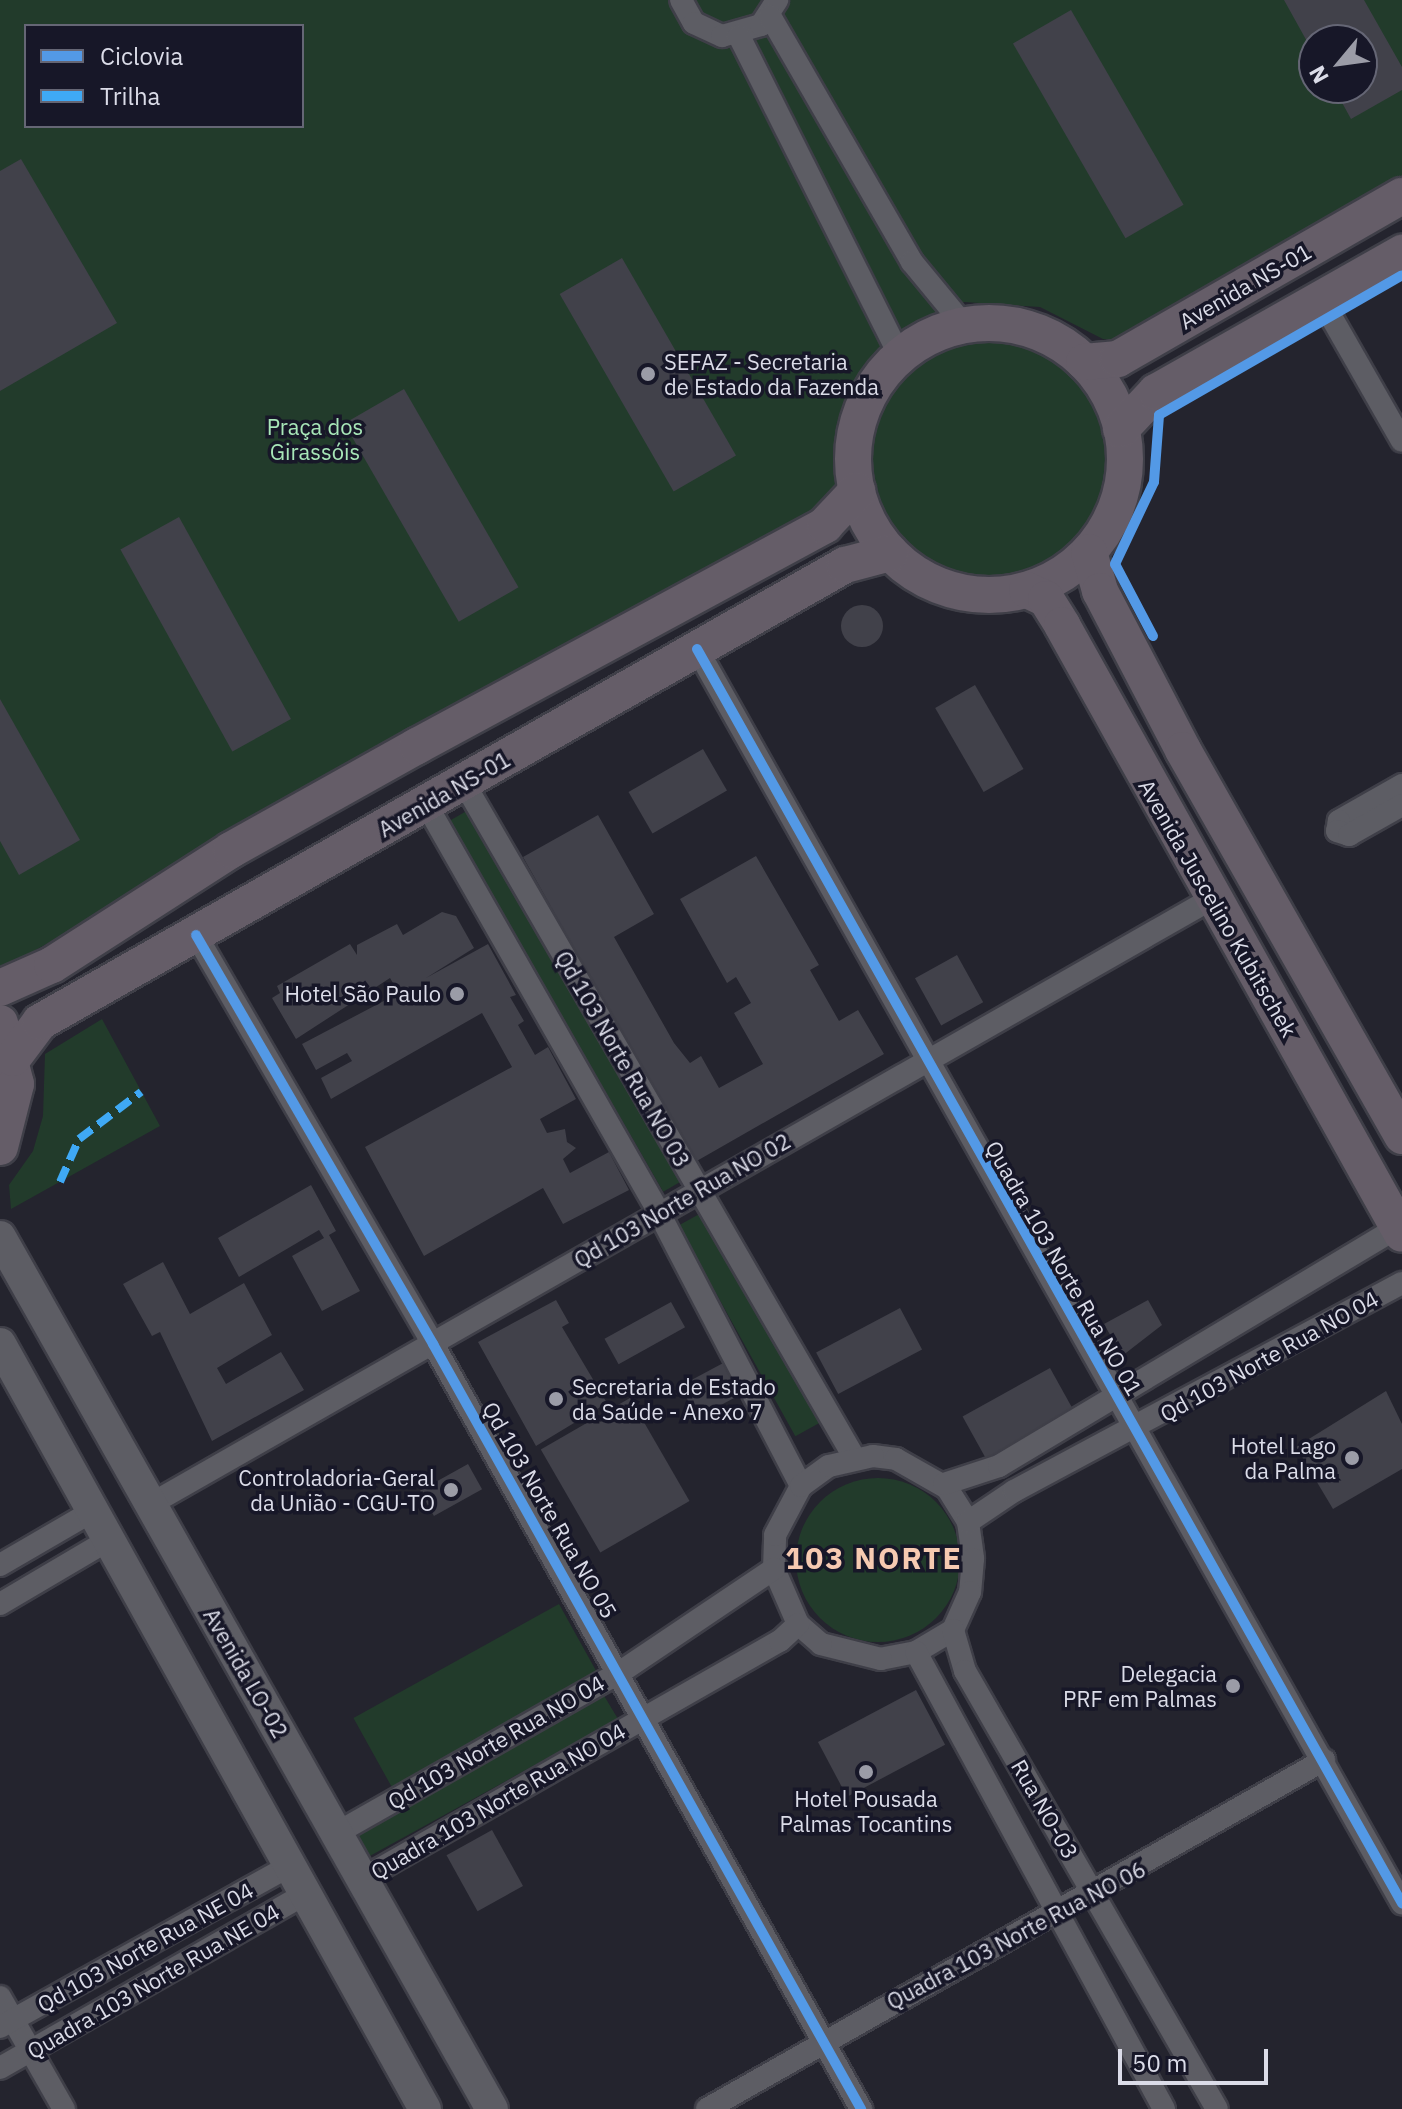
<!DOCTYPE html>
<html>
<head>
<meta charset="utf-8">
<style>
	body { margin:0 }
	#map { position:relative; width:1402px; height:2109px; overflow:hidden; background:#24242e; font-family:"IBM Plex Sans",sans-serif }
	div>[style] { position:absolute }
	.green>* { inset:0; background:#223b2b; transform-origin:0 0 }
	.round { border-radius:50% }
	.building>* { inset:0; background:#41414a; transform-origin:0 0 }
	.roads { filter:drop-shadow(2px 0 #3f3f48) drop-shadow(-2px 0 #3f3f48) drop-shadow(0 2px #3f3f48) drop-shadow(0 -2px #3f3f48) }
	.street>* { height:22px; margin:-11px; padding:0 11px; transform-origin:11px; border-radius:11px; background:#5d5d64 }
	.secondary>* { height:32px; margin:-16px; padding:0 16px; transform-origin:16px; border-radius:16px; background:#5d5d64 }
	.primary>* { height:36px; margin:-18px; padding:0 18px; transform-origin:18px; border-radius:18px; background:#655d68 }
	.primary>.ring { margin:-18px; padding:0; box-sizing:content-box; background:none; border:36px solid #655d68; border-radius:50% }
	.quiet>* { height:8px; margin-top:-4px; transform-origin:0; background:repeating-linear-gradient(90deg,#3fa9f5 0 16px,transparent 0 24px) }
	.cycleway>* { height:10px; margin:-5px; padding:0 5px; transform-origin:5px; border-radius:5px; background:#5399e6 }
	.dots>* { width:22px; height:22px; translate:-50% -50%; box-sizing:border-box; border:4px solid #171728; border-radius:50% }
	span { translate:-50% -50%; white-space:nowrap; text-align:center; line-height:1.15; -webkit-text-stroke:7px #171728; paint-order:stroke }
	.street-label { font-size:22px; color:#dbdce8 }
	.poi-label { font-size:22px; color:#dbdce8 }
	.left { translate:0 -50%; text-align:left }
	.right { translate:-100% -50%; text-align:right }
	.park-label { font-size:22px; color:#a8e7b8 }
	.district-label { font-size:30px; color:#f6cab1; font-weight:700; letter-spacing:2px }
	.legend { position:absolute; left:24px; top:24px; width:280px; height:104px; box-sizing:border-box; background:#171728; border:2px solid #656675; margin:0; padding:10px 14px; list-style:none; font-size:24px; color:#dbdce8 }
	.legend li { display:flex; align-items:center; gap:16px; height:40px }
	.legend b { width:40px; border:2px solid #656675 }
	.north { position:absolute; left:1298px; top:24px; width:80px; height:80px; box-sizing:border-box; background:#171728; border:2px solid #656675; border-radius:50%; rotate:241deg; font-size:22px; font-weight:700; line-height:32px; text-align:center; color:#dbdce8 }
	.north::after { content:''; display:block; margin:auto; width:28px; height:36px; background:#9b9ca7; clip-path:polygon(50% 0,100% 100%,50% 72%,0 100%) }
	.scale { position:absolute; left:1118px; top:2049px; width:150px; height:36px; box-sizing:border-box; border:4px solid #dbdce8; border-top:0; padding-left:10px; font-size:24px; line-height:28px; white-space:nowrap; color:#dbdce8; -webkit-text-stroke:6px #171728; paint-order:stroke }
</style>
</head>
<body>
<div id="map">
	<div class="green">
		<div style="clip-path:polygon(evenodd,0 0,1402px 0,1402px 182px,1121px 341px,1103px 339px,1040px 307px,964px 302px,890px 346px,870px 376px,852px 427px,846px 495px,0 970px,0 0,26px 26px,302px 26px,302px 126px,26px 126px,26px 26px,0 0,1314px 40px,1362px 40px,1362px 88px,1314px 88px,1314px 40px)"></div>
		<div class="round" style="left:866px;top:332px;width:246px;height:246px"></div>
		<div style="left:470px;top:809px;width:428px;height:24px;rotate:60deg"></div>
		<div style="clip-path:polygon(102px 1019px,160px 1126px,11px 1209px,9px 1185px,33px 1151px,43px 1116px,45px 1054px)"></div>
		<div style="left:703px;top:1212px;width:241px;height:28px;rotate:61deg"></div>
		<div class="round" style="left:796px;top:1478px;width:164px;height:164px"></div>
		<div style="left:559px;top:1604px;width:79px;height:235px;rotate:61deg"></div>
		<div style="clip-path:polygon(603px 1694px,618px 1719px,359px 1862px,346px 1841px)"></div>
	</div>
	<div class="building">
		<div style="clip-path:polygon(1284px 0,1364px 0,1402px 67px,1402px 90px,1351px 119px,1334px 88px,1362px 88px,1362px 40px,1314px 40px,1314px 54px)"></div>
		<div style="left:1071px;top:10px;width:225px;height:67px;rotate:60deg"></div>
		<div style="clip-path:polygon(21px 159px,117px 323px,0 391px,0 171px)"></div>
		<div style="left:622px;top:258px;width:228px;height:72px;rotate:60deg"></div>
		<div style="left:404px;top:389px;width:229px;height:69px;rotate:60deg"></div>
		<div style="left:179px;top:517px;width:231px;height:67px;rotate:61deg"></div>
		<div class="round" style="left:841px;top:605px;width:42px;height:42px"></div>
		<div style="left:975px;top:685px;width:97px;height:46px;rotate:60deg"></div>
		<div style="clip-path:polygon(0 699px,80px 840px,19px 875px,0 841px)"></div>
		<div style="left:703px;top:749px;width:48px;height:86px;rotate:60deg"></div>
		<div style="clip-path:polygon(598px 815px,654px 914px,614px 937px,674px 1043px,690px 1063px,701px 1056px,719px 1088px,763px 1064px,734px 1013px,751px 1003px,736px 977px,727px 983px,680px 899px,756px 856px,819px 965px,810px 970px,839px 1021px,858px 1010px,884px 1054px,695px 1162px,523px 857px)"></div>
		<div style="clip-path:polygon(442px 912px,456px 916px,474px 948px,426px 978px,488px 944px,516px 995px,510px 997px,524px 1021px,518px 1025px,535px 1055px,548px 1047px,576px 1099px,540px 1119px,547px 1133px,565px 1129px,567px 1142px,576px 1148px,563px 1159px,570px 1173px,609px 1152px,629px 1190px,563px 1224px,543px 1188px,424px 1256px,365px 1147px,512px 1067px,482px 1013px,331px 1099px,321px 1078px,352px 1061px,347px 1053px,316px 1070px,302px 1044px,399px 993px,390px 978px,296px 1039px,272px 998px,280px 993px,277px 986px,350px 944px,357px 955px,357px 945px,397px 924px,403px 935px)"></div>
		<div style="left:957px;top:955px;width:54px;height:48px;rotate:61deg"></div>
		<div style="clip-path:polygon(311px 1185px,336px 1231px,329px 1235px,360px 1291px,322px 1311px,292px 1256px,324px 1238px,319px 1230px,239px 1277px,218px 1238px)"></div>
		<div style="clip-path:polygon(163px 1262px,190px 1314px,244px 1283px,272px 1335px,217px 1368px,226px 1384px,281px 1352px,304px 1390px,212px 1441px,160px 1332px,152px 1336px,123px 1284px)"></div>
		<div style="clip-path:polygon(556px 1300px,569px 1323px,562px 1327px,607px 1403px,536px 1446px,478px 1342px)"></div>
		<div style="clip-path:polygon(1148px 1300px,1162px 1325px,1122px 1356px,1104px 1324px)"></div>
		<div style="left:671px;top:1302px;width:29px;height:76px;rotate:61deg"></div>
		<div style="left:900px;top:1308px;width:47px;height:95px;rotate:62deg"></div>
		<div style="left:727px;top:1361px;width:36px;height:53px;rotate:62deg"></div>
		<div style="left:1050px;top:1368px;width:49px;height:100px;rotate:61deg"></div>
		<div style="clip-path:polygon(1386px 1391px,1402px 1424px,1402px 1469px,1333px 1509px,1296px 1447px)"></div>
		<div style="left:630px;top:1398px;width:119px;height:103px;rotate:60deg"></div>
		<div style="left:468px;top:1464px;width:29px;height:55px;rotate:61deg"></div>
		<div style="left:916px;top:1690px;width:62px;height:111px;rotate:62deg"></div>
		<div style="left:492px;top:1830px;width:64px;height:52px;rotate:61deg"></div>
	</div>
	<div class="roads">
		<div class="street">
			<div style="left:681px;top:0;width:26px;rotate:61deg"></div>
			<div style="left:694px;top:23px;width:31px;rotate:25deg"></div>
			<div style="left:722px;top:36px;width:41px;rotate:-15.8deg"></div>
			<div style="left:761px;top:25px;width:30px;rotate:-57deg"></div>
			<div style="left:770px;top:16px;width:284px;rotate:60deg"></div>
			<div style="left:912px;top:262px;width:82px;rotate:50.5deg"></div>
			<div style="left:739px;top:36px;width:358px;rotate:63.3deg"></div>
			<div style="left:1321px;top:299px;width:163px;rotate:60.3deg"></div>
			<div style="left:697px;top:649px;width:1439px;rotate:60.66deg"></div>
			<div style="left:464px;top:783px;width:781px;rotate:59.95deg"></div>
			<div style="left:1402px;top:785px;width:73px;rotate:150.3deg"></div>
			<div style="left:1339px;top:821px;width:10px;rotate:101deg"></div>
			<div style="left:1337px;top:831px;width:13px;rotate:18deg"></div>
			<div style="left:1349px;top:835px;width:61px;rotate:-29.5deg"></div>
			<div style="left:426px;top:804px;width:471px;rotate:60.3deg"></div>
			<div style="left:659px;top:1213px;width:308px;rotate:62.5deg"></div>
			<div style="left:196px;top:935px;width:473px;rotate:59.9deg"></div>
			<div style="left:433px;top:1344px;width:877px;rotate:60.77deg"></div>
			<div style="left:873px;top:1456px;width:23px;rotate:7deg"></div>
			<div style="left:896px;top:1459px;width:59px;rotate:29.6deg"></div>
			<div style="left:947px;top:1488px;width:40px;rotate:58deg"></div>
			<div style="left:968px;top:1522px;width:37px;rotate:82deg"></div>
			<div style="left:973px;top:1559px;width:33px;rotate:95deg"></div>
			<div style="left:970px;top:1592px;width:42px;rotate:114.1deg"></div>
			<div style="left:953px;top:1630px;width:43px;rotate:149.3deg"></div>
			<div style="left:916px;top:1652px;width:36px;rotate:169deg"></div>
			<div style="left:881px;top:1659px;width:62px;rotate:-166deg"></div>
			<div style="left:821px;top:1644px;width:30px;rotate:-139deg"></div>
			<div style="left:798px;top:1624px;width:60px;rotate:-113.6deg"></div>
			<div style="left:774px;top:1569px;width:34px;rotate:-88deg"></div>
			<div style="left:775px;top:1535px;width:55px;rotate:-62deg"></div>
			<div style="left:801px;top:1486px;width:34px;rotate:-36deg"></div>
			<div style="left:829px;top:1466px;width:45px;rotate:-12.8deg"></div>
			<div style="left:944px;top:1484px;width:58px;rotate:-18.1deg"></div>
			<div style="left:999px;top:1466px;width:465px;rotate:-30.9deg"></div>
			<div style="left:151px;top:1504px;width:1223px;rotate:-29.71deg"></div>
			<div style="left:968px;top:1522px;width:55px;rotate:-34deg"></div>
			<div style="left:1014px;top:1491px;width:440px;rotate:-28.2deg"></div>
			<div style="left:0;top:1565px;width:105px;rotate:-30.2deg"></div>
			<div style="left:0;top:1604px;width:124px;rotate:-30.5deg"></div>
			<div style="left:953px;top:1630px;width:43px;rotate:73.7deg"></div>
			<div style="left:965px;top:1671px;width:505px;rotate:60.09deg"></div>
			<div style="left:916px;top:1652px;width:520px;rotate:61.51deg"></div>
			<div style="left:337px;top:1833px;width:324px;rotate:-29.6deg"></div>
			<div style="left:619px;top:1673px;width:187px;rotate:-33.9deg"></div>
			<div style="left:362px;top:1879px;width:481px;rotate:-29.7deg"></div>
			<div style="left:780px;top:1641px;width:25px;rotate:-43deg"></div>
			<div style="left:0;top:1997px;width:129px;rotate:60.3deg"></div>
			<div style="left:0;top:2027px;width:331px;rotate:-29.1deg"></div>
			<div style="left:0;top:2068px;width:351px;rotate:-29.7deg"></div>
			<div style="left:707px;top:2109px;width:709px;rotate:-29.49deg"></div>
		</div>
		<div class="secondary">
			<div style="left:0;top:1237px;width:1001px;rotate:60.57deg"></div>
			<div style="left:0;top:1344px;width:875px;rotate:60.95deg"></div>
		</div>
		<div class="primary">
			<div class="ring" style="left:853px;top:323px;width:236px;height:236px"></div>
			<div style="left:1084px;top:362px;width:34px;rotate:-5deg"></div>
			<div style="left:1118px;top:359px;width:327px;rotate:-29.9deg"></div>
			<div style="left:1121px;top:429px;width:51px;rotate:-46.6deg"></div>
			<div style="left:1156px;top:392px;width:283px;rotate:-29.5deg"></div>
			<div style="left:1089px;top:552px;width:41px;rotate:74.2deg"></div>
			<div style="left:1100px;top:591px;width:179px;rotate:62.4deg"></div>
			<div style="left:1183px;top:750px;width:444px;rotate:60.4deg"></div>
			<div style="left:1027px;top:590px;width:21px;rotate:25deg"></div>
			<div style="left:1046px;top:599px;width:31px;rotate:58deg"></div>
			<div style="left:1062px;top:625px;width:697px;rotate:60.83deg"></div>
			<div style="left:0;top:988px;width:57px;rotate:-23.9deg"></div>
			<div style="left:52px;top:965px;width:213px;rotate:-32.7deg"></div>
			<div style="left:231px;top:850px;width:213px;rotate:-29.2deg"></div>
			<div style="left:417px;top:746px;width:464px;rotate:-28.4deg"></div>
			<div style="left:825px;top:525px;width:47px;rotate:-46.7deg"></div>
			<div style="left:0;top:1023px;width:63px;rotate:75.3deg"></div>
			<div style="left:16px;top:1084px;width:65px;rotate:104.3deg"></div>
			<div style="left:13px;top:1058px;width:45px;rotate:-53.1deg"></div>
			<div style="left:40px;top:1022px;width:926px;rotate:-29.58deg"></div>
			<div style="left:845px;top:565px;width:47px;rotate:-14.9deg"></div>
		</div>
	</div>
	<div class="quiet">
		<div style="left:60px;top:1182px;width:47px;rotate:-66.2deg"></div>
		<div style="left:79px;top:1139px;width:78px;rotate:-37.2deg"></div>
	</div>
	<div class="cycleway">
		<div style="left:1153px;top:636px;width:81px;rotate:-117.8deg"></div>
		<div style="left:1115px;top:564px;width:91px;rotate:-64.6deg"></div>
		<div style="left:1154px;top:482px;width:67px;rotate:-85.7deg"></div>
		<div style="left:1159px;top:415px;width:280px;rotate:-29.9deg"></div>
		<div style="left:697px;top:649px;width:1439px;rotate:60.66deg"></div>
		<div style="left:196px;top:935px;width:473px;rotate:59.9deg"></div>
		<div style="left:433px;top:1344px;width:877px;rotate:60.77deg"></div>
	</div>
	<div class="dots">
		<div style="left:648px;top:374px;background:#9b9ca7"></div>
		<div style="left:457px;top:994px;background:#9b9ca7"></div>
		<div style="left:556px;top:1399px;background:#9b9ca7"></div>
		<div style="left:1352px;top:1458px;background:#9b9ca7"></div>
		<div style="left:451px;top:1490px;background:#9b9ca7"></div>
		<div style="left:1233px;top:1686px;background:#9b9ca7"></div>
		<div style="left:866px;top:1772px;background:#9b9ca7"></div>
	</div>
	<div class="street-label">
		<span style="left:1245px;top:286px;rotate:-30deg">Avenida NS-01</span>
		<span style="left:444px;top:794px;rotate:-30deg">Avenida NS-01</span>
		<span style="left:1218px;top:908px;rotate:60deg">Avenida Juscelino Kubitschek</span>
		<span style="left:623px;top:1059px;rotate:60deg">Qd 103 Norte Rua NO 03</span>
		<span style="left:682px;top:1200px;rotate:-30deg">Qd 103 Norte Rua NO 02</span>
		<span style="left:1064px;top:1268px;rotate:60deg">Quadra 103 Norte Rua NO 01</span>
		<span style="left:1269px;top:1356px;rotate:-29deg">Qd 103 Norte Rua NO 04</span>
		<span style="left:550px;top:1510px;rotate:60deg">Qd 103 Norte Rua NO 05</span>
		<span style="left:246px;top:1673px;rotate:60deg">Avenida LO-02</span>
		<span style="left:496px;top:1742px;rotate:-30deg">Qd 103 Norte Rua NO 04</span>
		<span style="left:498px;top:1801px;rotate:-30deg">Quadra 103 Norte Rua NO 04</span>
		<span style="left:1045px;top:1809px;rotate:60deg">Rua NO-03</span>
		<span style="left:1016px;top:1935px;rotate:-28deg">Quadra 103 Norte Rua NO 06</span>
		<span style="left:145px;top:1947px;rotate:-29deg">Qd 103 Norte Rua NE 04</span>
		<span style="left:153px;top:1981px;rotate:-30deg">Quadra 103 Norte Rua NE 04</span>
	</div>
	<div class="poi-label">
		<span class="left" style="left:664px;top:374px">SEFAZ - Secretaria<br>de Estado da Fazenda</span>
		<span class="right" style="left:441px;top:994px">Hotel São Paulo</span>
		<span class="left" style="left:572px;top:1399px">Secretaria de Estado<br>da Saúde - Anexo 7</span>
		<span class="right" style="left:1336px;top:1458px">Hotel Lago<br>da Palma</span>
		<span class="right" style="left:435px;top:1490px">Controladoria-Geral<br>da União - CGU-TO</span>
		<span class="right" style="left:1217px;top:1686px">Delegacia<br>PRF em Palmas</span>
		<span style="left:866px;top:1811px">Hotel Pousada<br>Palmas Tocantins</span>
	</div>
	<div class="park-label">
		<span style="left:315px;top:439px">Praça dos<br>Girassóis</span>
	</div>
	<div class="district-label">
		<span style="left:874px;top:1558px">103 NORTE</span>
	</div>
	<ul class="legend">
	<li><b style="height:10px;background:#5399e6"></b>Ciclovia</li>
	<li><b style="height:10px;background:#3fa9f5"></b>Trilha</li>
	</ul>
	<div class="north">N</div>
	<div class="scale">50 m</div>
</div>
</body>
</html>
